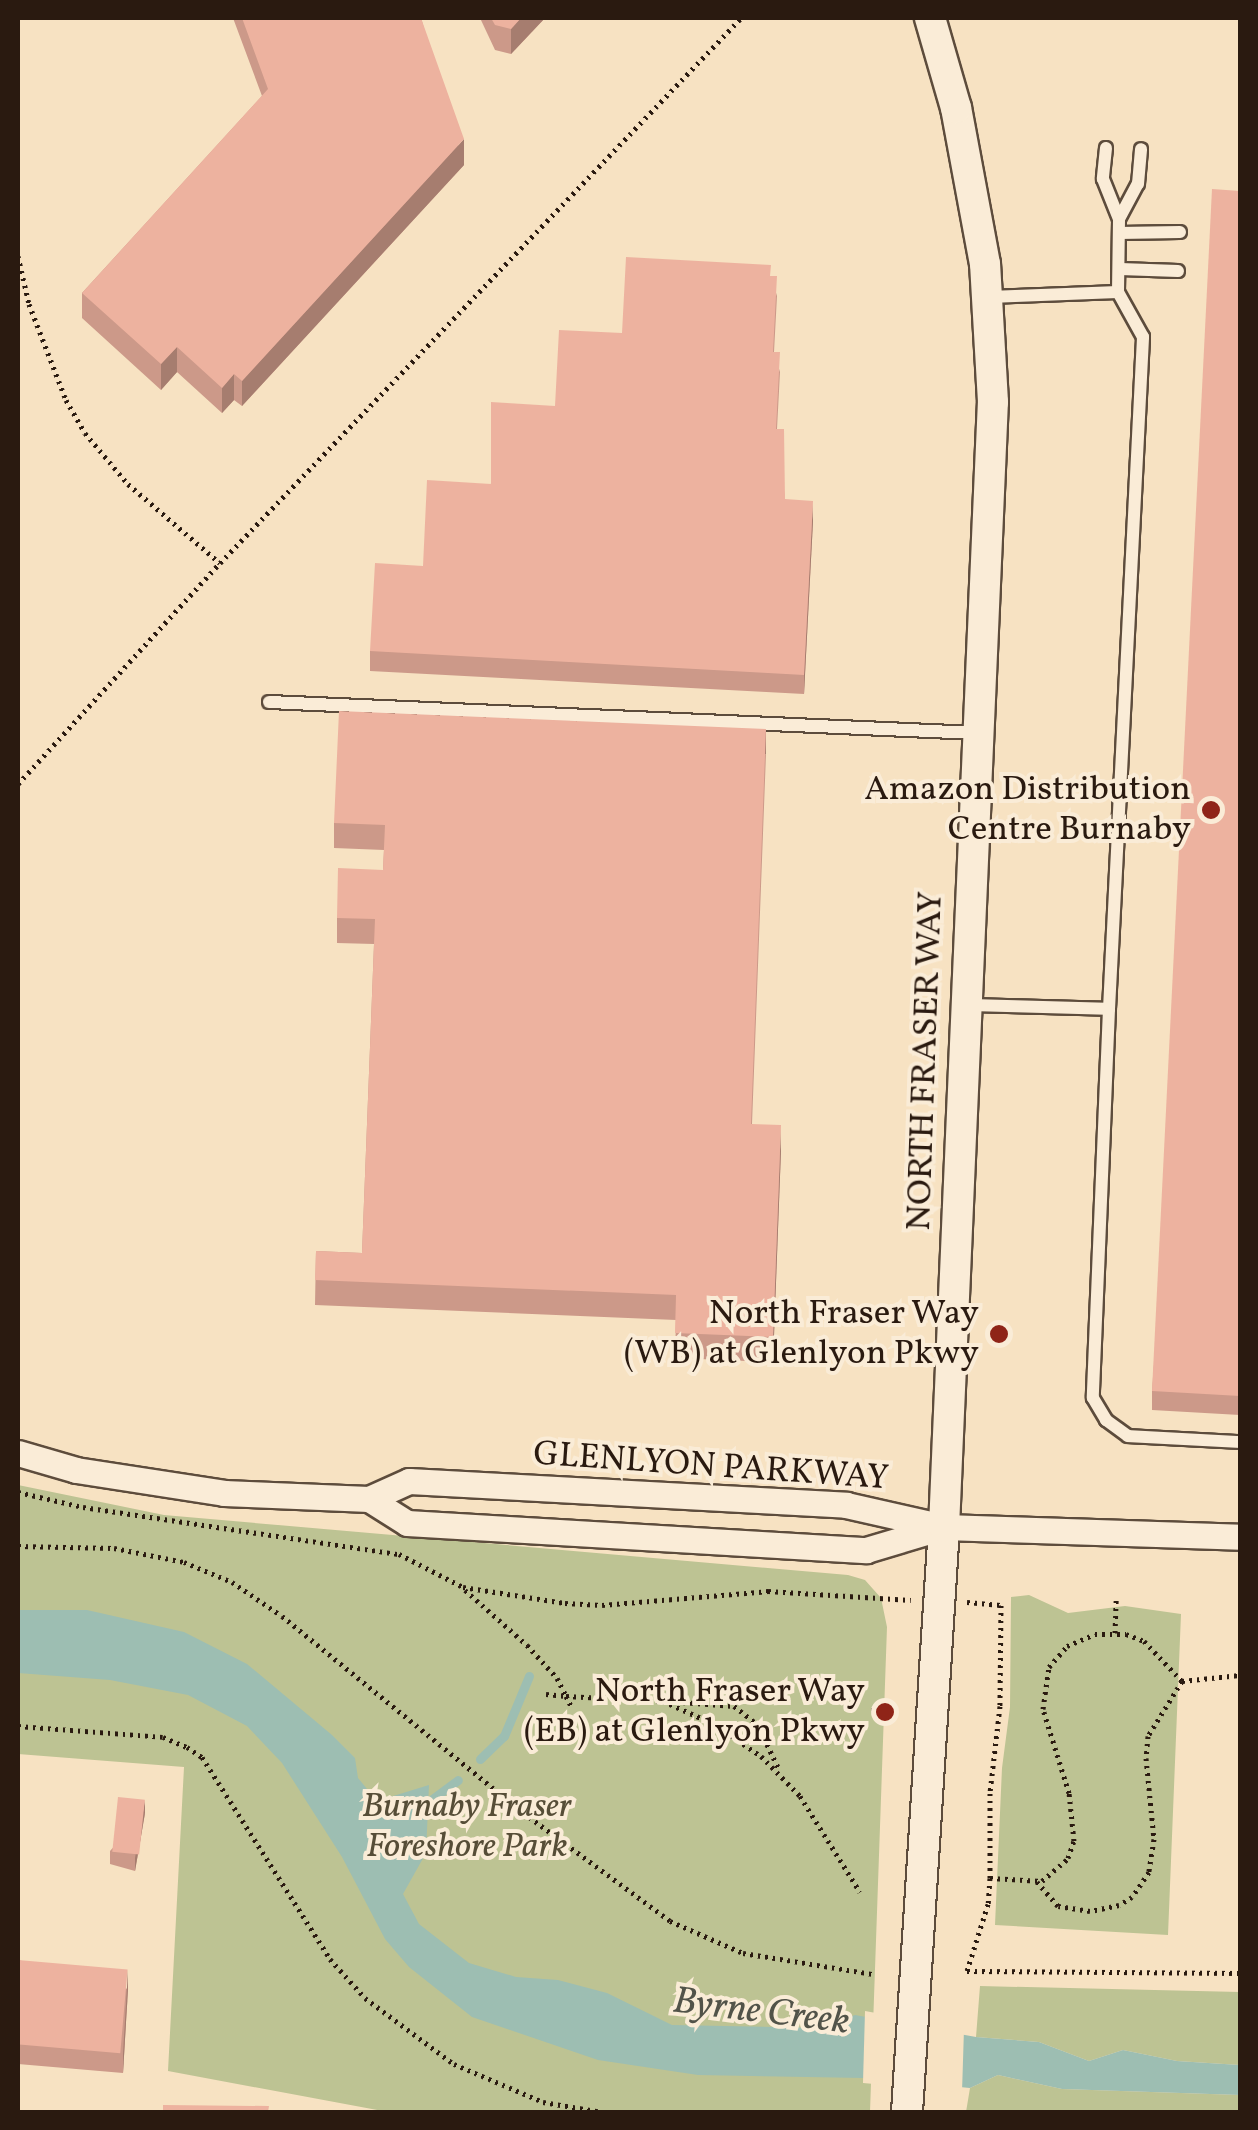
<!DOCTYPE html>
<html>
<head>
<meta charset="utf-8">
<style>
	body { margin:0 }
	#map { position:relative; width:1258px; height:2130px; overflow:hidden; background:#f7e2c2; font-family:Vollkorn,serif }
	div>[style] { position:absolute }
	.green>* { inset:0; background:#bdc393 }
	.water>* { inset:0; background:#9dbeb2 }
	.pier>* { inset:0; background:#f7e2c2 }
	.stream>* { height:9px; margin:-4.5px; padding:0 4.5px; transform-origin:4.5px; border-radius:4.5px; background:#9dbeb2 }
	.path>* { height:5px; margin-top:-2.5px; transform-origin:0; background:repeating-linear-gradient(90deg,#2a1a10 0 2.5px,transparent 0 7.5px) }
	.roads { filter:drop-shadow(2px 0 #5d4c3c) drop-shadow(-2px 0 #5d4c3c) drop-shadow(0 2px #5d4c3c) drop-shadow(0 -2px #5d4c3c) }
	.service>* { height:12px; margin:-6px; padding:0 6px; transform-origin:6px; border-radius:6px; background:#faecd7 }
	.minor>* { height:25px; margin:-12.5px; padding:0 12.5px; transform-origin:12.5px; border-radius:12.5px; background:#faecd7 }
	.tertiary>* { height:30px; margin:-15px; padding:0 15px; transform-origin:15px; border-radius:15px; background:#faecd7 }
	.wall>* { inset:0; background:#cc9989 }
	.shaded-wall>* { inset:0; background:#a67d6f; transform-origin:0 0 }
	.building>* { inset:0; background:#edb29f; transform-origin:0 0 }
	.dots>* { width:28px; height:28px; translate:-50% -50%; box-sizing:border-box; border:5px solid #faecd7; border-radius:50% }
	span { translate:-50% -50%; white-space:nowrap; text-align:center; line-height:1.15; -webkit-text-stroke:8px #faecd7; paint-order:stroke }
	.poi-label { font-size:35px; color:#2a1a10 }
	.right { translate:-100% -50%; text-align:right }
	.street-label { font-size:35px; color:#2a1a10 }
	.park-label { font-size:35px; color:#564d37; font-style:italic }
	.water-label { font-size:38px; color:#525349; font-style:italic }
	.frame { position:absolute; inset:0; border:20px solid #2a1a10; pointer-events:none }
</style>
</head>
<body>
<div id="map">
	<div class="green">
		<div style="clip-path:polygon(18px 1485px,164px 1515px,848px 1575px,865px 1580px,881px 1598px,887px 1627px,870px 2112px,388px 2112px,168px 2071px,184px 1767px,18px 1754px)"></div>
		<div style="clip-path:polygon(1029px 1595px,1068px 1613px,1125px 1606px,1181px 1614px,1168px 1935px,995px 1925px,1002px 1768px,1010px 1707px,1011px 1597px)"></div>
		<div style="clip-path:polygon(980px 1986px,1240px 1992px,1240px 2065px,1177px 2061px,1123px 2050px,1089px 2061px,1039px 2042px,976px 2037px)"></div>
		<div style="clip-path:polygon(998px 2075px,1062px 2089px,1240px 2095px,1240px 2112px,966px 2112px,970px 2088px)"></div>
	</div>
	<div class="water">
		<div style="clip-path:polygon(18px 1610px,87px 1610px,184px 1632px,247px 1664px,332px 1735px,355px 1758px,358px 1778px,377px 1801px,429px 1785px,426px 1853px,403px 1894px,419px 1924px,469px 1963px,516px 1977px,558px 1980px,607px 1993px,672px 2025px,820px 2028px,855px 2015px,976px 2037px,1039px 2042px,1089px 2061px,1123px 2050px,1177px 2061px,1240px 2065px,1240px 2095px,1062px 2089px,998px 2075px,970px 2088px,865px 2078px,698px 2075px,598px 2060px,472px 2017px,409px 1967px,385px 1939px,342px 1857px,282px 1763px,247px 1726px,188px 1695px,110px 1680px,18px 1673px)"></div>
	</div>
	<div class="pier">
		<div style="clip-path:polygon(865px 2011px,964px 2029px,962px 2092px,863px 2083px)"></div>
	</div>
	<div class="stream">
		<div style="left:480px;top:1759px;width:33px;rotate:-44deg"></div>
		<div style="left:504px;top:1736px;width:65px;rotate:-67.4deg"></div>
		<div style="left:420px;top:1808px;width:47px;rotate:-36.4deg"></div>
	</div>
	<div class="path">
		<div style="left:18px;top:256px;width:49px;rotate:77.1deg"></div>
		<div style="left:29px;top:304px;width:103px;rotate:68.9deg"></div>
		<div style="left:66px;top:400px;width:38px;rotate:60deg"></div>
		<div style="left:85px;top:433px;width:67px;rotate:49.9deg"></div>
		<div style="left:128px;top:484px;width:121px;rotate:40.7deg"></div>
		<div style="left:18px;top:784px;width:299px;rotate:-47.6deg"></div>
		<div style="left:220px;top:563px;width:754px;rotate:-46.29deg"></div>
		<div style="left:18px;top:1492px;width:67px;rotate:13deg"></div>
		<div style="left:83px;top:1507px;width:319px;rotate:8.5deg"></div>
		<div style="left:399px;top:1554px;width:72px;rotate:27.3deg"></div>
		<div style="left:463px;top:1587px;width:103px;rotate:8.9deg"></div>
		<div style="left:565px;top:1603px;width:37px;rotate:3deg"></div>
		<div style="left:602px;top:1605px;width:167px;rotate:-4.8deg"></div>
		<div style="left:768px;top:1591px;width:143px;rotate:3.6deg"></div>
		<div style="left:18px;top:1546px;width:96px;rotate:1.2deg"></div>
		<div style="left:114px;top:1548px;width:71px;rotate:11.3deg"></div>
		<div style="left:184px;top:1562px;width:52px;rotate:22.6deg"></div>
		<div style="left:232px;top:1582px;width:60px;rotate:34.2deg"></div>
		<div style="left:282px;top:1616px;width:303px;rotate:39.2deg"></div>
		<div style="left:517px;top:1808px;width:190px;rotate:36.4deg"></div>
		<div style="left:670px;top:1921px;width:80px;rotate:23.7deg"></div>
		<div style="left:743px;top:1953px;width:132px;rotate:9.2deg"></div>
		<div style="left:465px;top:1590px;width:83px;rotate:41.6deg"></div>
		<div style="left:527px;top:1645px;width:45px;rotate:47.7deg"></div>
		<div style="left:557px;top:1678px;width:20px;rotate:63deg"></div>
		<div style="left:566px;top:1696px;width:97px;rotate:3deg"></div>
		<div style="left:663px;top:1701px;width:54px;rotate:24.2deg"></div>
		<div style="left:712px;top:1723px;width:59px;rotate:34deg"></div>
		<div style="left:761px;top:1756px;width:56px;rotate:45.7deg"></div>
		<div style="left:800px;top:1796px;width:113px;rotate:58deg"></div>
		<div style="left:967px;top:1602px;width:34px;rotate:5deg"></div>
		<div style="left:1001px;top:1605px;width:101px;rotate:90.6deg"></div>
		<div style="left:1000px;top:1706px;width:88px;rotate:96.6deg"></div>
		<div style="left:990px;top:1793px;width:85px;rotate:90deg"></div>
		<div style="left:990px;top:1878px;width:26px;rotate:94deg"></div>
		<div style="left:988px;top:1904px;width:70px;rotate:107.4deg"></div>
		<div style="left:967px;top:1971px;width:273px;rotate:0.4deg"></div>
		<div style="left:1115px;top:1633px;width:34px;rotate:-88deg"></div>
		<div style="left:1182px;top:1681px;width:58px;rotate:-5.9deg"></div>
		<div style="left:546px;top:1694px;width:20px;rotate:6deg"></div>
		<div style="left:566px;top:1696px;width:13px;rotate:63deg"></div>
		<div style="left:668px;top:1701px;width:66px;rotate:4.3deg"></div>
		<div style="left:734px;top:1706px;width:29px;rotate:38deg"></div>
		<div style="left:757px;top:1724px;width:48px;rotate:64deg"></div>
		<div style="left:871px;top:1710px;width:14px;rotate:8deg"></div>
		<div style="left:18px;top:1726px;width:145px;rotate:4.3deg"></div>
		<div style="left:163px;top:1737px;width:26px;rotate:23deg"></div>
		<div style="left:187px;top:1747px;width:18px;rotate:34deg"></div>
		<div style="left:202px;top:1757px;width:239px;rotate:57.6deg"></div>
		<div style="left:330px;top:1959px;width:52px;rotate:48.1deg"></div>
		<div style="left:365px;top:1998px;width:111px;rotate:36.6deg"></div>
		<div style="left:454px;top:2064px;width:97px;rotate:23.1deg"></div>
		<div style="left:543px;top:2102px;width:60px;rotate:9.6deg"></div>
		<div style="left:990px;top:1878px;width:52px;rotate:3.3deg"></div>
		<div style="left:1042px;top:1881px;width:35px;rotate:-41deg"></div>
		<div style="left:1068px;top:1858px;width:18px;rotate:-71deg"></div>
		<div style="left:1074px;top:1841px;width:48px;rotate:-95.9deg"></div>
		<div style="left:1069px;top:1793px;width:88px;rotate:-107.2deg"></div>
		<div style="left:1043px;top:1709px;width:42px;rotate:-81.9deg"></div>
		<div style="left:1049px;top:1667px;width:28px;rotate:-49deg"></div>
		<div style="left:1067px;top:1646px;width:30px;rotate:-23deg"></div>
		<div style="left:1095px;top:1634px;width:31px"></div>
		<div style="left:1126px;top:1634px;width:19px;rotate:21deg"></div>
		<div style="left:1144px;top:1641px;width:55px;rotate:46.5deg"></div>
		<div style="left:1182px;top:1681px;width:65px;rotate:121.7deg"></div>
		<div style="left:1148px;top:1736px;width:22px;rotate:95deg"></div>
		<div style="left:1146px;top:1758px;width:81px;rotate:84.4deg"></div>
		<div style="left:1154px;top:1839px;width:33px;rotate:99deg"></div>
		<div style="left:1149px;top:1872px;width:30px;rotate:124deg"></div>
		<div style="left:1132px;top:1897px;width:15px;rotate:148deg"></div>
		<div style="left:1119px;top:1905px;width:30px;rotate:168deg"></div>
		<div style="left:1090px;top:1911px;width:32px;rotate:-171deg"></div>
		<div style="left:1058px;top:1906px;width:32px;rotate:-131deg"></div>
	</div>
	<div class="roads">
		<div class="service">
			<div style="left:1106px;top:148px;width:31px;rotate:96deg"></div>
			<div style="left:1103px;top:179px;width:43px;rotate:68.2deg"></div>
			<div style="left:1119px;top:219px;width:40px;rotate:-62deg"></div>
			<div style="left:1138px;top:184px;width:35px;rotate:-85deg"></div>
			<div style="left:1119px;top:233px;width:61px;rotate:-0.9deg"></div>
			<div style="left:1120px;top:269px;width:58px;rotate:2deg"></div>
			<div style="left:1118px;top:292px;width:73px;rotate:-89.2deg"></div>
			<div style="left:269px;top:702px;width:709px;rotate:2.51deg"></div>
			<div style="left:968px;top:1005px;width:141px;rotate:1.6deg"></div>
			<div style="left:1109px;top:1009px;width:673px;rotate:-87.1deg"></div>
			<div style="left:1143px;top:337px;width:51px;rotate:-119.1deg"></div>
			<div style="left:1118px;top:292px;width:129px;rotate:177.8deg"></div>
			<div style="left:1109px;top:1009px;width:389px;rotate:92.4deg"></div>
			<div style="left:1093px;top:1398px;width:26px;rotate:59deg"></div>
			<div style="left:1106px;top:1420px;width:27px;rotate:36deg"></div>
			<div style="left:1128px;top:1436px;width:112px;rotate:3.1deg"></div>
		</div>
		<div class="minor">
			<div style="left:18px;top:1453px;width:60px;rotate:16.3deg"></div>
			<div style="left:76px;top:1470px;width:150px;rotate:8.8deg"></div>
			<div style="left:224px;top:1493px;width:145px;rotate:2.4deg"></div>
			<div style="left:369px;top:1499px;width:44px;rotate:-24.2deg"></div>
			<div style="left:409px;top:1481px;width:438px;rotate:3.1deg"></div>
			<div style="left:846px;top:1505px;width:100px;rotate:12.7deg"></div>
			<div style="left:944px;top:1527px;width:296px;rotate:1.9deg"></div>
			<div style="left:369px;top:1499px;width:45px;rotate:32.3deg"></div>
			<div style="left:407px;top:1523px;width:460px;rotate:3.4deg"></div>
			<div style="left:866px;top:1550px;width:80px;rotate:-16.6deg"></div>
		</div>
		<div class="tertiary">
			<div style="left:907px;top:2112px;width:586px;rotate:-86.38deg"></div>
			<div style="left:944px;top:1527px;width:1126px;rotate:-87.51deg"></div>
			<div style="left:993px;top:402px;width:138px;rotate:-93.3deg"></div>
			<div style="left:985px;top:264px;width:159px;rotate:-100.5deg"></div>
			<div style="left:956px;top:108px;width:94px;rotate:-106.1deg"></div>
		</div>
	</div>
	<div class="wall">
		<div style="clip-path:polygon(233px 18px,421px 18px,464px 165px,242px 406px,234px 400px,222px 413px,177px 372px,161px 390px,82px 318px,82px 293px,262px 96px)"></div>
		<div style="clip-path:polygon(480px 18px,545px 18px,511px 54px,495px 50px)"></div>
		<div style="clip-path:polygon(1240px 191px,1240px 1415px,1152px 1410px,1152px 1391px)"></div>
		<div style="clip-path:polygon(771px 276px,777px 296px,774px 352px,780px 372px,777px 429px,785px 499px,813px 521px,804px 694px,370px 671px,370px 651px,423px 566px,555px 406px,622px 333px)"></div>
		<div style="clip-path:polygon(766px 754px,752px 1124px,781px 1150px,773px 1362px,675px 1358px,676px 1320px,315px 1305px,316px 1251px,362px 1253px,374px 944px,337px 943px,337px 918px,383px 870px,384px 850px,334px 848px,334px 823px)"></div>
		<div style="clip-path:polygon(145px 1813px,135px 1871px,110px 1864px,110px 1851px)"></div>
		<div style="clip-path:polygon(18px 1960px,128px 1989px,123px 2073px,18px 2064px)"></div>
	</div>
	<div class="shaded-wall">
		<div style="clip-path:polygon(521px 18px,545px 18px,511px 54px,511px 29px)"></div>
		<div style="clip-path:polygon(464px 139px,464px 165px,242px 406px,242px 381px)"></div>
		<div style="clip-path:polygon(177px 347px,177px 372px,161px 390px,161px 364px)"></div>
		<div style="clip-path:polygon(234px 374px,234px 400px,222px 413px,222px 388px)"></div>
		<div style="clip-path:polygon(813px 501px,813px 521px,804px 694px,804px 675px)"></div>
		<div style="left:766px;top:729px;width:25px;height:395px;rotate:90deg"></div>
		<div style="clip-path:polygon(781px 1125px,781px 1150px,773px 1362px,773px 1337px)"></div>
		<div style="clip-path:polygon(145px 1800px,145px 1813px,135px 1871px,135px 1858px)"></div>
		<div style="clip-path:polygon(128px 1970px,128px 1989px,123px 2073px,123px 2054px)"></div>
	</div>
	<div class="building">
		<div style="clip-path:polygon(242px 18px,421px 18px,464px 139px,242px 381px,234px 374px,222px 388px,177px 347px,161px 364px,82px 293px,268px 89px)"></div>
		<div style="clip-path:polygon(491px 18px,521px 18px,511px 29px,495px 25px)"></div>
		<div style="clip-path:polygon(1212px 189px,1240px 191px,1240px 1396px,1152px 1391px)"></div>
		<div style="clip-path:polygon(626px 257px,771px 265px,770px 276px,777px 276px,773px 352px,780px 352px,776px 429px,784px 429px,785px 499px,813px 501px,804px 675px,370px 651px,375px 563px,423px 566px,427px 480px,491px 484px,491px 402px,555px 406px,559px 330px,622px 333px)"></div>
		<div style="clip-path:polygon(339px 711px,766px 729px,751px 1124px,781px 1125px,773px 1337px,675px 1333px,676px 1295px,315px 1280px,316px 1251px,362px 1253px,375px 919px,337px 918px,338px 868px,383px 870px,385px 825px,334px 823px)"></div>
		<div style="left:118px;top:1797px;width:27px;height:55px;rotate:6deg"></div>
		<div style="left:18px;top:1960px;width:110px;height:84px;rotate:5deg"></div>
		<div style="clip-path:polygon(163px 2105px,269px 2106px,268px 2112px,163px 2112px)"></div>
	</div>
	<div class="dots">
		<div style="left:1211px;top:810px;background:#8f2418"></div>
		<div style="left:999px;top:1334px;background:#8f2418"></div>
		<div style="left:885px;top:1712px;background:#8f2418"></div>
	</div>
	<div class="poi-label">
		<span class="right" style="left:1191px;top:810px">Amazon Distribution<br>Centre Burnaby</span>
		<span class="right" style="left:979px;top:1334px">North Fraser Way<br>(WB) at Glenlyon Pkwy</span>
		<span class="right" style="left:865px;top:1712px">North Fraser Way<br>(EB) at Glenlyon Pkwy</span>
	</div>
	<div class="street-label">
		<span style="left:926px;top:1061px;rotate:-88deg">NORTH FRASER WAY</span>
		<span style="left:711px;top:1467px;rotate:4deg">GLENLYON PARKWAY</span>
	</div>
	<div class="park-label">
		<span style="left:467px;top:1827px">Burnaby Fraser<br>Foreshore Park</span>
	</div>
	<div class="water-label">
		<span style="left:761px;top:2013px;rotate:7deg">Byrne Creek</span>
	</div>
	<div class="frame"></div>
</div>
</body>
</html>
